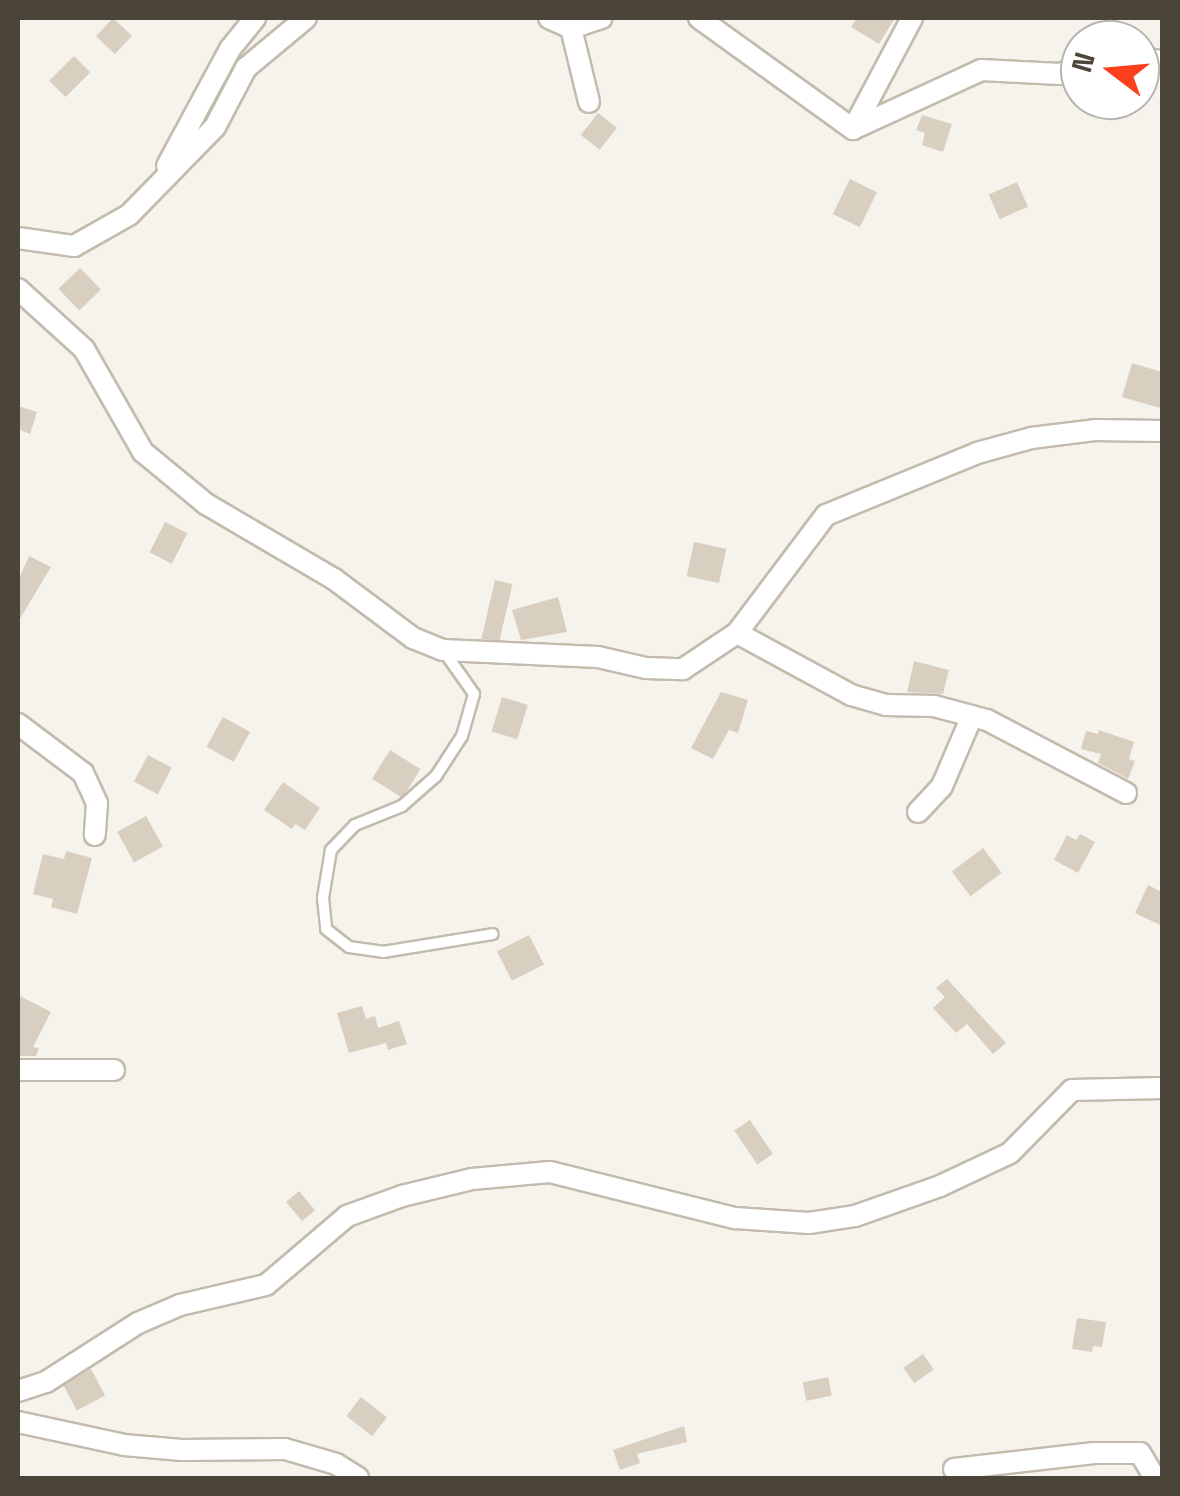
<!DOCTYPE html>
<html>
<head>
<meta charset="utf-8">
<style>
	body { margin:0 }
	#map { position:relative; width:1180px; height:1496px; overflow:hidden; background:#f6f3ec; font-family:"Space Grotesk",sans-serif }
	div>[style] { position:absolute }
	.building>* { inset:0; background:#d8cfc1; transform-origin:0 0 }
	.roads { filter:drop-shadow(2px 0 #c2bbae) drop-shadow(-2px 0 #c2bbae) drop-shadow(0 2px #c2bbae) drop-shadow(0 -2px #c2bbae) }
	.lane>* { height:10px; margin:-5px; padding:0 5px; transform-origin:5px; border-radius:5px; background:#fff }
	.street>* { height:20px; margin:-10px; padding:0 10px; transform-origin:10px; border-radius:10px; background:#fff }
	span { translate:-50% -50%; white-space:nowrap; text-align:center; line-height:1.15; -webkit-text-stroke:9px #fff; paint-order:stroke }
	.frame { position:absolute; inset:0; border:20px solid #4b4439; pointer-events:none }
	.north { position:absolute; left:1060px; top:20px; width:100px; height:100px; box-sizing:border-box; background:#fff; border:2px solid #b7b4b0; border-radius:50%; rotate:286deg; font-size:28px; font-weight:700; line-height:40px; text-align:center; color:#4b4439 }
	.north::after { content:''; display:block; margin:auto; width:35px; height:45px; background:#fc3f1d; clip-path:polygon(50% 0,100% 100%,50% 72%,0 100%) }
</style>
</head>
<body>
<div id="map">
	<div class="building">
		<div style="left:113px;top:18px;width:26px;height:25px;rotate:43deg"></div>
		<div style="clip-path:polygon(857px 18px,895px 18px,879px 44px,851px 27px)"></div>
		<div style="left:74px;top:56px;width:23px;height:35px;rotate:45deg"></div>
		<div style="left:598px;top:113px;width:24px;height:28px;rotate:38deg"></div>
		<div style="clip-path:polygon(922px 115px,952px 124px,943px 152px,922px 145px,925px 133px,916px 130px)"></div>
		<div style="left:850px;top:179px;width:30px;height:39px;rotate:26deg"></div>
		<div style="left:1017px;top:182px;width:27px;height:31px;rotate:66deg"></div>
		<div style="left:80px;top:268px;width:30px;height:30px;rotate:46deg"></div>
		<div style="clip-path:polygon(1132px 363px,1162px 372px,1160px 408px,1122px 397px)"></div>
		<div style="clip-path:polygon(18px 406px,37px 412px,30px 434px,18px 429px)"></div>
		<div style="left:165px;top:522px;width:25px;height:34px;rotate:27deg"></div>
		<div style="left:694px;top:542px;width:33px;height:35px;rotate:12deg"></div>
		<div style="clip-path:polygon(29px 556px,51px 567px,18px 622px,18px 581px)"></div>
		<div style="left:495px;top:580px;width:18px;height:60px;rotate:13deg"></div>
		<div style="clip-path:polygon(558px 597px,567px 632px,521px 640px,512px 610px)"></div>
		<div style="clip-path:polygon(914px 661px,949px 670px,943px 694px,907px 692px)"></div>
		<div style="clip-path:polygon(721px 692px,748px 700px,738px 733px,729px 730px,713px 759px,691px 748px)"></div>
		<div style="left:502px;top:697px;width:27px;height:36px;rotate:17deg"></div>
		<div style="left:223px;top:717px;width:31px;height:34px;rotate:29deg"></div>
		<div style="clip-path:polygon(1099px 730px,1134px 742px,1129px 759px,1135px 761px,1128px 779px,1098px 763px,1101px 754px,1081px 749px,1086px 731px,1098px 734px)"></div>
		<div style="left:390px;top:750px;width:36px;height:34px;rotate:32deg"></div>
		<div style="left:148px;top:755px;width:27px;height:30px;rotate:28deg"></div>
		<div style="clip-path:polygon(283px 782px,320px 808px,305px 830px,295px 824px,292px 829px,264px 810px)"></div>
		<div style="left:146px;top:816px;width:35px;height:33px;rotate:61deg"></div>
		<div style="clip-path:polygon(1080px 834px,1095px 842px,1078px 873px,1054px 860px,1067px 835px,1076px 840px)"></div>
		<div style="left:983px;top:848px;width:31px;height:39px;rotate:53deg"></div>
		<div style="clip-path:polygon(66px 851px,92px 858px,77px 914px,51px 907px,53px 899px,33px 894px,43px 854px,64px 859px)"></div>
		<div style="clip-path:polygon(1148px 885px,1162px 892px,1162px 926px,1135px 913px)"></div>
		<div style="left:529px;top:935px;width:33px;height:36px;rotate:63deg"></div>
		<div style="clip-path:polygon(947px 979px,1006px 1043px,993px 1054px,967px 1024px,956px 1033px,933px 1008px,945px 997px,936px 988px)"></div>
		<div style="clip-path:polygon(18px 995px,51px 1012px,33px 1047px,39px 1048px,36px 1056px,18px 1056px)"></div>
		<div style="clip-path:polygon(362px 1006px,366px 1019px,375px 1016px,378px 1028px,399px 1021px,407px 1044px,388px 1050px,386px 1043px,349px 1053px,337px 1013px)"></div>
		<div style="left:750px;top:1120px;width:41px;height:19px;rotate:56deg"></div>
		<div style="left:299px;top:1191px;width:25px;height:17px;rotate:50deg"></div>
		<div style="clip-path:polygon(1077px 1318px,1106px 1322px,1102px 1347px,1093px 1346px,1092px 1352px,1072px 1349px)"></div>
		<div style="left:923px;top:1354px;width:19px;height:24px;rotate:55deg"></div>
		<div style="left:91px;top:1369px;width:30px;height:32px;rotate:62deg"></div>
		<div style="left:828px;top:1377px;width:19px;height:26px;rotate:78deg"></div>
		<div style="left:361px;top:1397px;width:33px;height:24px;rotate:38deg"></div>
		<div style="clip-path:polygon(684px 1426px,687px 1442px,637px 1454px,640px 1463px,620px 1470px,613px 1450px)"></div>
	</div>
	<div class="roads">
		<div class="lane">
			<div style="left:443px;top:650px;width:54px;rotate:54.8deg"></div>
			<div style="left:474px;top:694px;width:44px;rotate:105.9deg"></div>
			<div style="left:462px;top:736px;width:48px;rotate:123deg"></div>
			<div style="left:436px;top:776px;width:45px;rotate:138.6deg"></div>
			<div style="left:402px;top:806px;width:51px;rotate:158deg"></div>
			<div style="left:355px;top:825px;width:35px;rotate:134deg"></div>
			<div style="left:331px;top:850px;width:49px;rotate:99.5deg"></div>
			<div style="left:323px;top:898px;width:31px;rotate:84deg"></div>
			<div style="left:326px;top:929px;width:29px;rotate:38deg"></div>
			<div style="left:349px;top:947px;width:34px;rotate:8deg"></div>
			<div style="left:383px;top:952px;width:111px;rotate:-9.3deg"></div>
		</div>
		<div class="street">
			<div style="left:549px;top:18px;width:24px;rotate:24deg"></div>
			<div style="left:571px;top:28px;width:32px;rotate:-18deg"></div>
			<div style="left:699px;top:18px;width:190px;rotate:35.8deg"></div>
			<div style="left:853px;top:129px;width:126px;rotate:-62deg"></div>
			<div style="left:571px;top:28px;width:76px;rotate:76.3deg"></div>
			<div style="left:1140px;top:58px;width:22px;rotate:8deg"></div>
			<div style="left:853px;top:129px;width:141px;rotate:-24.7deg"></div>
			<div style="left:981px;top:70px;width:79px;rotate:2.9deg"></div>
			<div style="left:1060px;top:74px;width:21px;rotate:-19deg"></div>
			<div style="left:167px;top:166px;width:133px;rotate:-61.7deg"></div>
			<div style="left:230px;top:49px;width:40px;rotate:-51deg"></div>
			<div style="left:18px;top:238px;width:57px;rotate:8.1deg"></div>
			<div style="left:74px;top:246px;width:63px;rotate:-29.4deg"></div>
			<div style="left:129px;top:215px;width:123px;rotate:-45.7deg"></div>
			<div style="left:215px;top:127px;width:67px;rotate:-62.3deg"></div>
			<div style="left:246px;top:68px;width:78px;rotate:-39.8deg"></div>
			<div style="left:18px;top:289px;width:89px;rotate:42.3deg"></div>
			<div style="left:84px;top:349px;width:119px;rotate:60.2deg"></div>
			<div style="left:143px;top:452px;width:82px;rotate:39.5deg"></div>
			<div style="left:206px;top:504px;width:148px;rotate:30.4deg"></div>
			<div style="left:334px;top:579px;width:99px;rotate:36.8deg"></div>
			<div style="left:413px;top:638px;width:32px;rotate:22deg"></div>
			<div style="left:443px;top:650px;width:155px;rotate:2.6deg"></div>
			<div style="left:598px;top:657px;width:49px;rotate:12.9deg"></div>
			<div style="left:646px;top:668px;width:37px;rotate:2deg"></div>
			<div style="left:683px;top:669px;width:65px;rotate:-33.7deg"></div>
			<div style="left:737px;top:633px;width:148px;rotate:-53deg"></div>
			<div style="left:826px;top:515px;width:163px;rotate:-22.3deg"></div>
			<div style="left:977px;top:453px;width:56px;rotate:-15.5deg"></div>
			<div style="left:1031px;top:438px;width:64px;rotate:-7.1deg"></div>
			<div style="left:1095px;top:430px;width:67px;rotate:0.9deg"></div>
			<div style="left:737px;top:633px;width:130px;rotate:28.5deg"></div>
			<div style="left:851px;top:695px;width:36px;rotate:16deg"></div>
			<div style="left:886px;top:705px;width:48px;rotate:1.2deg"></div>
			<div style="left:934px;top:706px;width:55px;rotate:14.8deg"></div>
			<div style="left:987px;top:720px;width:157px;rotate:27.7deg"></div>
			<div style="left:18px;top:724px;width:81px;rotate:37deg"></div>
			<div style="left:83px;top:773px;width:33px;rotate:65deg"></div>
			<div style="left:97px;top:803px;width:32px;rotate:94deg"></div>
			<div style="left:918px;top:812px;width:35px;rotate:-47deg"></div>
			<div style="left:942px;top:786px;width:76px;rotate:-66.8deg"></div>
			<div style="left:18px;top:1070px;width:96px"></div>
			<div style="left:18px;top:1391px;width:29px;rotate:-18deg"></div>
			<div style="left:46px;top:1382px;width:109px;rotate:-32.7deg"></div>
			<div style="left:138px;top:1323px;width:46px;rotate:-23.2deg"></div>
			<div style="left:180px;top:1305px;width:88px;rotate:-13.1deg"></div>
			<div style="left:266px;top:1285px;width:106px;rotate:-40.4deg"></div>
			<div style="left:347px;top:1216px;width:59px;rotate:-20deg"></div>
			<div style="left:402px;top:1196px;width:72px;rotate:-13.7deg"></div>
			<div style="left:472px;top:1179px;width:78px;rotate:-5.1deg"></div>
			<div style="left:550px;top:1172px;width:191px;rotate:14deg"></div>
			<div style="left:735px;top:1218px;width:74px;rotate:3.9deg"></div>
			<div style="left:809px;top:1223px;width:47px;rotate:-8.7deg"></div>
			<div style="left:855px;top:1216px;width:90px;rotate:-19.4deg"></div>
			<div style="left:940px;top:1186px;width:77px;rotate:-25.2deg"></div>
			<div style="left:1010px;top:1153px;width:88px;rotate:-45.5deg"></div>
			<div style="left:1072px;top:1090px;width:90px;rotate:-1.3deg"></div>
			<div style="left:18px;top:1422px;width:108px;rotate:12.2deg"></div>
			<div style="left:124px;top:1445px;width:58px;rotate:4.9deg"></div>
			<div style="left:182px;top:1450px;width:103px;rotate:-0.6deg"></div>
			<div style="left:285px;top:1449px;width:53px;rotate:16.4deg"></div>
			<div style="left:336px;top:1464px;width:26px;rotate:32deg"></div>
			<div style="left:954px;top:1469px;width:141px;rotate:-6.5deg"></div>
			<div style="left:1094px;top:1453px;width:46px"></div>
			<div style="left:1140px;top:1453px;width:29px;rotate:59deg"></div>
		</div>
	</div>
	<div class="frame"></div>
	<div class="north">N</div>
</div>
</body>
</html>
